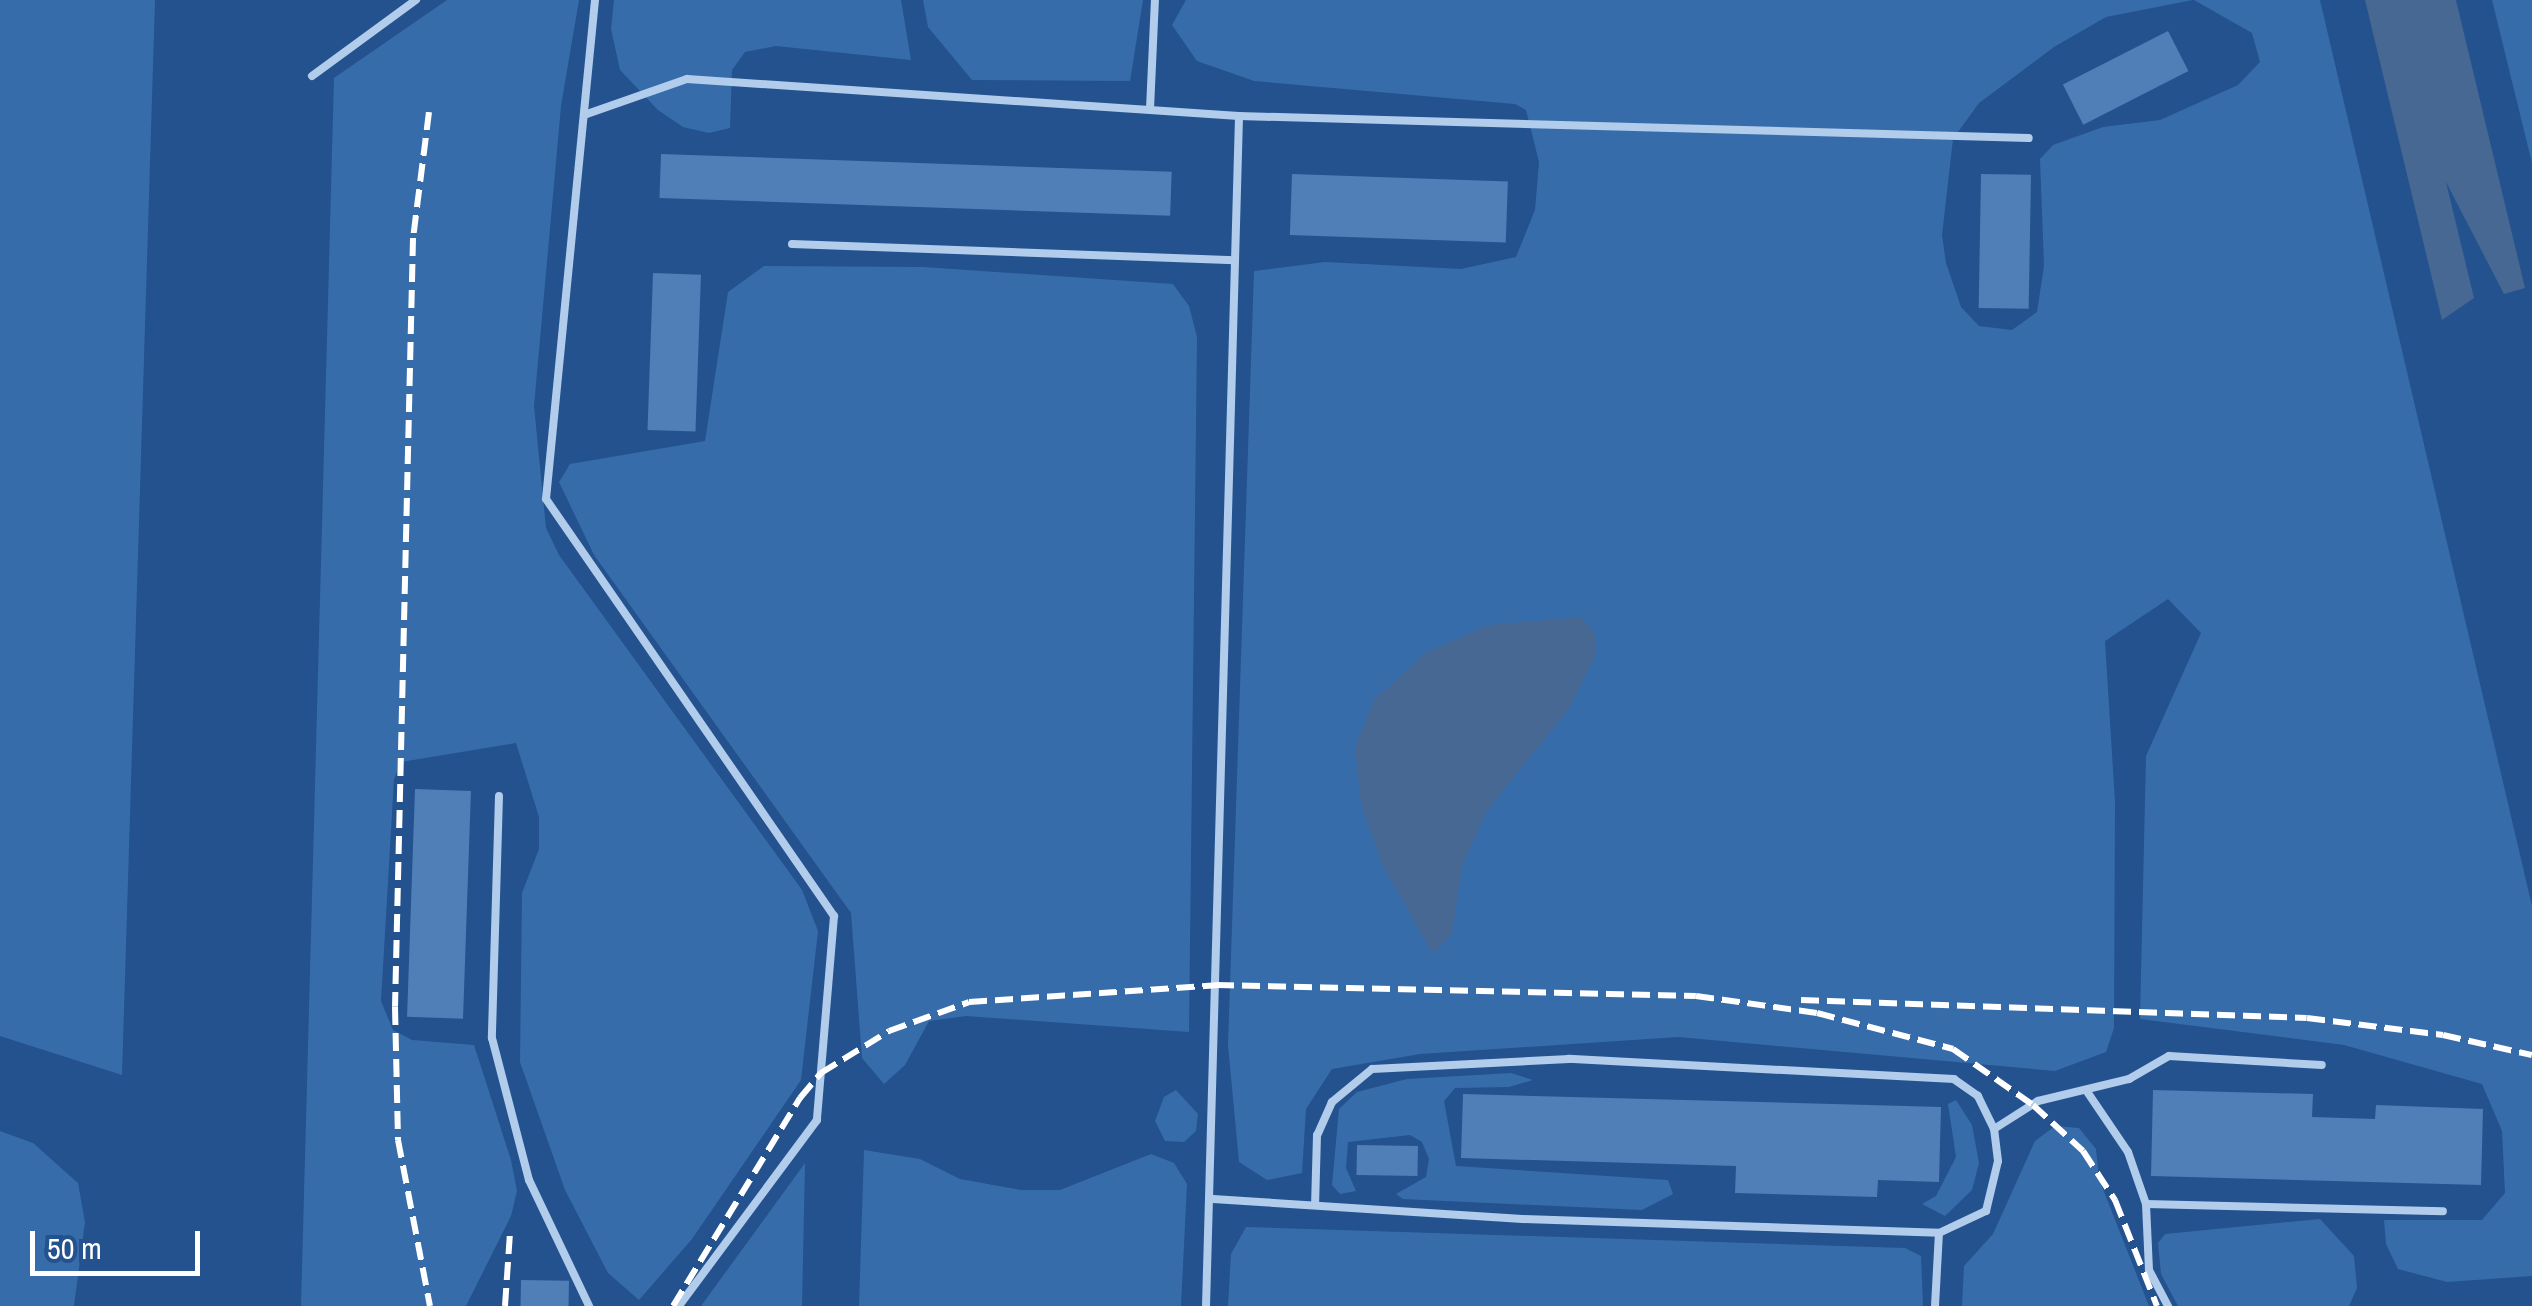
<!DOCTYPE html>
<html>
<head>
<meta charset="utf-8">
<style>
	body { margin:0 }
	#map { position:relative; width:2532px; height:1306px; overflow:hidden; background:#23528e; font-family:"Archivo Narrow",sans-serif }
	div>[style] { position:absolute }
	.green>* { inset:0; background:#376cab }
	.water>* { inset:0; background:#476892 }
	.building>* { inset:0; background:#507eb7; transform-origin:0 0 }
	.service>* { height:8px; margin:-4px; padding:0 4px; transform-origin:4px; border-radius:4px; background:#b2cceb }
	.rail>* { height:6px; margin-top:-3px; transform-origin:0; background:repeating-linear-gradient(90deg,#fff 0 18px,transparent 0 26px) }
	span { translate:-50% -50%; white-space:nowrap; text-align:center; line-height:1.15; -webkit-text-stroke:9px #23528e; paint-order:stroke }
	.scale { position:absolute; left:30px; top:1231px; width:170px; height:45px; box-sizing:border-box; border:5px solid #fff; border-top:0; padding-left:12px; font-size:30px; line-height:35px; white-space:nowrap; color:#fff; -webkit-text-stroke:8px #23528e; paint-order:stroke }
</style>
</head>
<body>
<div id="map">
	<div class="green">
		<div style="clip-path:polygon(0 0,155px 0,122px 1075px,0 1036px)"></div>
		<div style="clip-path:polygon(447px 0,579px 0,561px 106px,534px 406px,546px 528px,559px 555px,802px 890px,818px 931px,801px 1080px,692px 1239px,639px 1300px,608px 1273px,565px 1190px,520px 1062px,522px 893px,539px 849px,539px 817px,516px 743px,401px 762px,394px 779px,381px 1001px,393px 1030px,412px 1040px,474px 1045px,511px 1160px,517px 1191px,511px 1216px,466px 1306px,301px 1306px,334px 78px)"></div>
		<div style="clip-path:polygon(614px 0,901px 0,911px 60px,776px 46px,745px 52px,732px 70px,730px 128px,709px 133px,683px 127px,658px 110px,620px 70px,611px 29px)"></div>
		<div style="clip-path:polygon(923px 0,1143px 0,1130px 81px,972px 80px,928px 27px)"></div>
		<div style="clip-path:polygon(1186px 0,2193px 0,2106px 17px,2054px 47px,1979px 103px,1953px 139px,1942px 235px,1946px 263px,1961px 307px,1979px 326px,2012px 330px,2037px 312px,2044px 266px,2040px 159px,2053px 145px,2103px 127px,2160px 120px,2238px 85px,2260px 62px,2252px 33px,2194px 0,2320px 0,2532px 906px,2532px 1276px,2447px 1282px,2398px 1269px,2386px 1244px,2384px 1220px,2482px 1220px,2505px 1193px,2502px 1131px,2482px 1084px,2344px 1045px,2140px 1019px,2146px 756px,2201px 633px,2168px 599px,2105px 641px,2115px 802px,2114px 1028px,2106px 1052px,2055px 1071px,1678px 1037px,1420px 1054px,1332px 1069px,1306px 1109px,1302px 1173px,1267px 1180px,1239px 1162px,1228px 1045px,1254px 271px,1325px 262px,1461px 269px,1516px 257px,1535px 210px,1539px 162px,1526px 110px,1515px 104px,1254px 81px,1197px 61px,1172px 25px)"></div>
		<div style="clip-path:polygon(2492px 0,2532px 0,2532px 163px)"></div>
		<div style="clip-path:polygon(764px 266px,923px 267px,1173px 284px,1189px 306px,1197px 337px,1189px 1032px,966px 1016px,929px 1021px,905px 1065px,884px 1084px,862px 1058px,851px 913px,594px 555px,559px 482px,570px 464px,705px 441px,728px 292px)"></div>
		<div style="clip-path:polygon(1511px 1073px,1533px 1080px,1509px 1087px,1455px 1088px,1444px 1101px,1456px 1166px,1668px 1180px,1673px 1194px,1642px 1210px,1403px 1199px,1396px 1194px,1426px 1177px,1429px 1159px,1422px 1142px,1410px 1135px,1348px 1142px,1346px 1168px,1356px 1191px,1340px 1194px,1332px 1185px,1339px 1109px,1357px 1092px,1407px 1079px)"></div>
		<div style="clip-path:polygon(1176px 1090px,1198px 1114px,1196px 1131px,1184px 1142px,1165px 1141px,1155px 1121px,1164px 1097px)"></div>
		<div style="clip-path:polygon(1956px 1100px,1972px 1125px,1979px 1163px,1972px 1190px,1945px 1216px,1922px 1204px,1936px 1196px,1956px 1157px,1948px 1104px)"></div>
		<div style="clip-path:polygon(2055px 1126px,2079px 1128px,2096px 1149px,2099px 1179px,2149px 1306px,1962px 1306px,1964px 1266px,1993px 1234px,2035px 1141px)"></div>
		<div style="clip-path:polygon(0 1131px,33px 1143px,78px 1183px,85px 1222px,74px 1306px,0 1306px)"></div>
		<div style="clip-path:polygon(864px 1150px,920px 1159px,960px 1179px,1021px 1190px,1060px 1190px,1151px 1154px,1174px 1163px,1187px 1184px,1181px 1306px,859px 1306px)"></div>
		<div style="clip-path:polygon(805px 1163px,802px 1306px,701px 1306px)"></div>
		<div style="clip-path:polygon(2320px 1219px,2354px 1256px,2357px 1288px,2349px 1306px,2178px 1306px,2161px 1274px,2158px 1243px,2165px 1234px)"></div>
		<div style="clip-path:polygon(1246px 1227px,1905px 1248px,1921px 1256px,1923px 1306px,1228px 1306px,1231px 1254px)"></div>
	</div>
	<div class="water">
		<div style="clip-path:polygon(2365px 0,2456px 0,2525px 288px,2504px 294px,2446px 182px,2474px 298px,2442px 320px)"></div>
		<div style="clip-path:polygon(1581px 617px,1596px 635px,1596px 655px,1568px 710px,1486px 812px,1462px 866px,1452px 934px,1433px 954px,1381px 862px,1361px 803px,1355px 747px,1374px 700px,1426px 653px,1488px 625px)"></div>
	</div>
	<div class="building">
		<div style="left:2168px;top:31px;width:45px;height:118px;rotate:63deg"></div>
		<div style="left:661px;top:154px;width:511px;height:44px;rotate:2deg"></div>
		<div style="left:1292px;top:174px;width:216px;height:61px;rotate:2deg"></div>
		<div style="left:1981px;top:174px;width:50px;height:134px;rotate:1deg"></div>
		<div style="left:653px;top:273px;width:48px;height:157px;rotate:2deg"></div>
		<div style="left:415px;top:789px;width:56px;height:228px;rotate:2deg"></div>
		<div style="clip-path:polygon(2153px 1090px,2313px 1094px,2312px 1117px,2375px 1119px,2376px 1105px,2483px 1109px,2481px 1185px,2151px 1176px)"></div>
		<div style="clip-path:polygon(1463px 1094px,1941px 1107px,1939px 1182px,1878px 1180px,1877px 1197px,1735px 1193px,1736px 1166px,1461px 1158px)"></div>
		<div style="left:1357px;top:1145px;width:61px;height:30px;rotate:1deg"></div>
		<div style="left:521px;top:1280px;width:48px;height:26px;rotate:1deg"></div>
	</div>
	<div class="service">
		<div style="left:595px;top:0;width:501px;rotate:95.61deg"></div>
		<div style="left:546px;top:499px;width:507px;rotate:55.37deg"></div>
		<div style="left:834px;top:916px;width:205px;rotate:94.8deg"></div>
		<div style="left:817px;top:1120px;width:232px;rotate:126.6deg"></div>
		<div style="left:312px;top:76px;width:129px;rotate:-36.2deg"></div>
		<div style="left:1150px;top:109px;width:109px;rotate:-87.4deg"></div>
		<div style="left:584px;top:115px;width:109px;rotate:-19.3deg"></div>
		<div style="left:687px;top:79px;width:553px;rotate:3.83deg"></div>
		<div style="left:1239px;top:116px;width:790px;rotate:1.6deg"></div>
		<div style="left:792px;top:244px;width:443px;rotate:2.1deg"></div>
		<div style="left:499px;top:796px;width:242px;rotate:91.7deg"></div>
		<div style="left:492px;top:1038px;width:147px;rotate:75.4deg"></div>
		<div style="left:529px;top:1180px;width:140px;rotate:64.5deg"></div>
		<div style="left:2088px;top:1093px;width:71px;rotate:55.9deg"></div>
		<div style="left:2128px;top:1152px;width:55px;rotate:70.9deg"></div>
		<div style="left:2146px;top:1204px;width:297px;rotate:1.4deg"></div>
		<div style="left:1994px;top:1129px;width:52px;rotate:-32.5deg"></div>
		<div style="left:2038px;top:1101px;width:94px;rotate:-13.6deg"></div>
		<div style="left:2129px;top:1079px;width:46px;rotate:-29.9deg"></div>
		<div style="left:2169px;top:1056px;width:153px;rotate:3.4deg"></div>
		<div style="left:1213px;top:1199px;width:310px;rotate:3.7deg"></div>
		<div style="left:1522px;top:1219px;width:417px;rotate:1.9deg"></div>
		<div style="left:1939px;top:1233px;width:52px;rotate:-25.1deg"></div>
		<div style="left:1986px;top:1211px;width:51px;rotate:-76.5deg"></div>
		<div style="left:1998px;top:1161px;width:32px;rotate:-97deg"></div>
		<div style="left:1994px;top:1129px;width:37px;rotate:-116deg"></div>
		<div style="left:1978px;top:1096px;width:29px;rotate:-145deg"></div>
		<div style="left:1954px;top:1079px;width:386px;rotate:-177deg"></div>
		<div style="left:1569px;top:1059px;width:197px;rotate:177.1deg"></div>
		<div style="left:1372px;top:1069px;width:52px;rotate:140.5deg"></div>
		<div style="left:1332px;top:1102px;width:36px;rotate:114deg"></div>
		<div style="left:1317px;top:1135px;width:70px;rotate:91.6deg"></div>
		<div style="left:2146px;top:1204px;width:66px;rotate:87.4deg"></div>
		<div style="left:2149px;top:1270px;width:41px;rotate:62.2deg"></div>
		<div style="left:1206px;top:1306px;width:1190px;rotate:-88.41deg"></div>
		<div style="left:1935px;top:1306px;width:73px;rotate:-86.9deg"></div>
	</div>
	<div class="rail">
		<div style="left:429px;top:112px;width:127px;rotate:97.2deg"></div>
		<div style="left:413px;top:238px;width:769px;rotate:91.34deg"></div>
		<div style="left:395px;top:1007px;width:133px;rotate:88.7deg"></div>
		<div style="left:398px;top:1140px;width:169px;rotate:79.1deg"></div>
		<div style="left:1801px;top:1000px;width:506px;rotate:2.04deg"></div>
		<div style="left:2307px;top:1018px;width:137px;rotate:7.1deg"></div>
		<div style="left:2443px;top:1035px;width:91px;rotate:12.7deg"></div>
		<div style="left:505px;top:1306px;width:73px;rotate:-86.1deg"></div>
		<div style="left:673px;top:1306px;width:244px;rotate:-58.6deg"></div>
		<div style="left:800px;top:1098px;width:33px;rotate:-50deg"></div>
		<div style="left:821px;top:1073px;width:80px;rotate:-31.7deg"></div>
		<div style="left:889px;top:1031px;width:85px;rotate:-19.9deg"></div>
		<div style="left:969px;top:1002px;width:248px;rotate:-3.9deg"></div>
		<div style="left:1216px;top:985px;width:480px;rotate:1.3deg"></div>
		<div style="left:1696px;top:996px;width:122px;rotate:8deg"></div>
		<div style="left:1817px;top:1013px;width:141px;rotate:14.8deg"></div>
		<div style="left:1953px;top:1049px;width:98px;rotate:35deg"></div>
		<div style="left:2033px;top:1105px;width:68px;rotate:42.6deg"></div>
		<div style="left:2083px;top:1151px;width:59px;rotate:56.9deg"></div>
		<div style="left:2115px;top:1200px;width:114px;rotate:68.4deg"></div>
	</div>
	<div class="scale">50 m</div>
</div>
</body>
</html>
